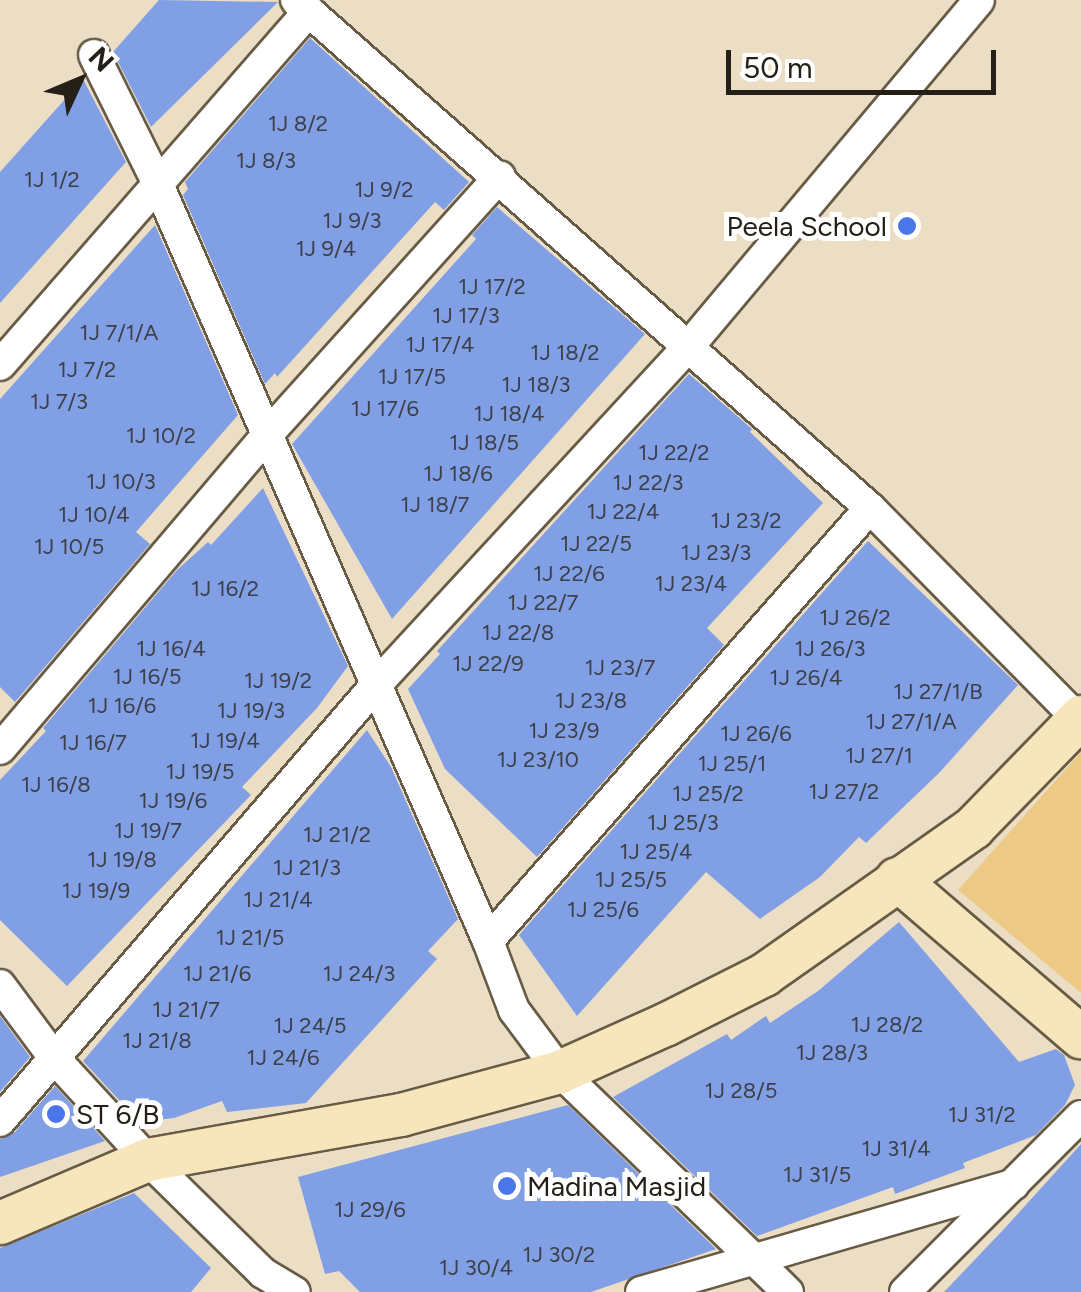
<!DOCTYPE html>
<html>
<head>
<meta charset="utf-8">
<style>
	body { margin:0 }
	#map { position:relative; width:1081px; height:1292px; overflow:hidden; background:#ecdec5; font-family:Figtree,sans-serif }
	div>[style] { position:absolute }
	.green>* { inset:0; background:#edc986 }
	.building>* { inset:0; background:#819fe4 }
	.roads { filter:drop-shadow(2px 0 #675b45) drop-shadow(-2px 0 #675b45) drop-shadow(0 2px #675b45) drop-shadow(0 -2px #675b45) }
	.street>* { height:30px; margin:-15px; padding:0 15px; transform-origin:15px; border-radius:15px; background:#fff }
	.secondary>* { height:42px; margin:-21px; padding:0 21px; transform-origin:21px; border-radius:21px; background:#f7e6bb }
	.dots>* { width:28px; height:28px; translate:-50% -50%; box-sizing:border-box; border:5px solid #fff; border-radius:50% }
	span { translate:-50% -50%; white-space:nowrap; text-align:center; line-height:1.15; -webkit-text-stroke:10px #fff; paint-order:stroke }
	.number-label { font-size:22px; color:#3c404a }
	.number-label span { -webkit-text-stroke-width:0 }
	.poi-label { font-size:28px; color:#252017 }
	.right { translate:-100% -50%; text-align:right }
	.left { translate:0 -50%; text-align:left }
	.north { position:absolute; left:30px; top:30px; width:100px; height:100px; -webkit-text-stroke:8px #fff; paint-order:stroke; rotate:46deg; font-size:28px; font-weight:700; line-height:40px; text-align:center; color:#252017 }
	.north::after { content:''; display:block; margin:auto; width:35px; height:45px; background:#252017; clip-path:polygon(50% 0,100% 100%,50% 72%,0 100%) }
	.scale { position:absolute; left:726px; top:50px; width:270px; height:45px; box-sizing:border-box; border:5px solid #252017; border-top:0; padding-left:12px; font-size:30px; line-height:35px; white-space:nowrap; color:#252017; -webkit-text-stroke:8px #fff; paint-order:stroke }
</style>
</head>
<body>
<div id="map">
	<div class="green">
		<div style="clip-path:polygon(1081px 752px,1081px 993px,958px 890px)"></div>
	</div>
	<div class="building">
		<div style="clip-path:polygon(159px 0,278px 2px,151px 127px,113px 52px)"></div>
		<div style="clip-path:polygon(310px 38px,469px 182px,444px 210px,435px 202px,277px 377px,275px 373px,265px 384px,183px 195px,188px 189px,185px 182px)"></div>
		<div style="clip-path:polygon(83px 79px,126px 162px,0 303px,0 172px)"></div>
		<div style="clip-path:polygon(497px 207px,645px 334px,392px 619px,292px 444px,476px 239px,472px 235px)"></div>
		<div style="clip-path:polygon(155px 225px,238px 415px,136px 532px,150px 544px,15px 702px,0 687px,0 399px)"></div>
		<div style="clip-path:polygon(689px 374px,752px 429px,750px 432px,823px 503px,707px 628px,724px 645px,537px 857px,445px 769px,408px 689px,440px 654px,437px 651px)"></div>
		<div style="clip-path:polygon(263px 488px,348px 666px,317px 708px,242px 787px,251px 795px,67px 986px,0 920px,0 780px,46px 731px,43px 728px,177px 570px,208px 542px,211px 545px)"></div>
		<div style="clip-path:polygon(868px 541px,1018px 685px,939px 773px,866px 843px,859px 837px,820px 877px,760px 919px,706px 872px,577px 1016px,519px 935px)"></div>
		<div style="clip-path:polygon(367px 730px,391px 767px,458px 919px,428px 951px,437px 959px,306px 1103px,227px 1112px,222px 1101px,174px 1118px,148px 1121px,143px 1126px,83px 1061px)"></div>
		<div style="clip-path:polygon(899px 922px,1019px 1062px,1056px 1049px,1064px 1055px,1075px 1085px,1065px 1105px,1036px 1135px,963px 1163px,965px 1168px,895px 1194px,893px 1187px,757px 1236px,613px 1097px,727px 1034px,731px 1040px,766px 1016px,770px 1023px,818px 991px)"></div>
		<div style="clip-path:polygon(0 1016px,30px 1057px,0 1092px)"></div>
		<div style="clip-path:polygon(55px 1086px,105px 1141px,0 1177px,0 1139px,14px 1133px)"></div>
		<div style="clip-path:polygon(568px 1105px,716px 1249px,591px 1292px,360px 1292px,339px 1271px,325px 1274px,298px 1177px)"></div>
		<div style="clip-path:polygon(1081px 1144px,1081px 1292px,944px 1292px,1004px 1229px)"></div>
		<div style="clip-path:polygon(134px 1193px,211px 1268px,191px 1292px,0 1292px,0 1248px)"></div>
	</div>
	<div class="roads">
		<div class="street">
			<div style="left:296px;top:0;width:767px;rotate:41.51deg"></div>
			<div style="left:870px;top:508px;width:298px;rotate:45.4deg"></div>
			<div style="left:94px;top:55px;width:142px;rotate:63.6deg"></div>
			<div style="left:157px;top:182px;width:828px;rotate:66.44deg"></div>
			<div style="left:488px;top:941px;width:74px;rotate:69.4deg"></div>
			<div style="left:514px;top:1010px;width:77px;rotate:53.4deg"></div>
			<div style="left:560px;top:1072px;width:317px;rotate:44deg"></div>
			<div style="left:0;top:365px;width:470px;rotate:-48.9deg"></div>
			<div style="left:0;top:749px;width:412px;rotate:-49.6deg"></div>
			<div style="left:267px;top:435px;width:348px;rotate:-48deg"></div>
			<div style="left:488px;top:941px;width:577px;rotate:-48.58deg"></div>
			<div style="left:0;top:985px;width:92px;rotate:53.4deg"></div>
			<div style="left:55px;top:1059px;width:137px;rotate:47.4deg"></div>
			<div style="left:148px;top:1160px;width:161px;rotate:44.5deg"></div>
			<div style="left:263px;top:1273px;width:37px;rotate:31deg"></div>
			<div style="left:0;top:1121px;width:576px;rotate:-49.23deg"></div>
			<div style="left:376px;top:685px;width:461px;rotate:-47.3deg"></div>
			<div style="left:689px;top:346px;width:451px;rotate:-50deg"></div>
			<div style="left:641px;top:1292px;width:388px;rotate:-16.1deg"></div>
			<div style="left:905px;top:1292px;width:249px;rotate:-45deg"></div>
		</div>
		<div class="secondary">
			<div style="left:897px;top:879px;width:243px;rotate:40.7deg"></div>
			<div style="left:0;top:1223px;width:161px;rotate:-23.1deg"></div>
			<div style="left:148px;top:1160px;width:257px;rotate:-10.1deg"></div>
			<div style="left:401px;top:1115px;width:165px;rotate:-15.1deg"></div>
			<div style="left:560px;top:1072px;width:117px;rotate:-24.2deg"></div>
			<div style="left:667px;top:1024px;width:109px;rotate:-26.8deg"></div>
			<div style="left:764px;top:975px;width:256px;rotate:-35.1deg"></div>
			<div style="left:973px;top:828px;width:155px;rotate:-45.8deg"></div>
		</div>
	</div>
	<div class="dots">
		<div style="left:907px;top:226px;background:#4b76e9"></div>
		<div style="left:56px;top:1114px;background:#4b76e9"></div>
		<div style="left:507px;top:1186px;background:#4b76e9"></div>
	</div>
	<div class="number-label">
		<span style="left:298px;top:124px">1J 8/2</span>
		<span style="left:266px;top:161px">1J 8/3</span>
		<span style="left:52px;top:180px">1J 1/2</span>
		<span style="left:384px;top:190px">1J 9/2</span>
		<span style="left:352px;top:221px">1J 9/3</span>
		<span style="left:326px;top:249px">1J 9/4</span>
		<span style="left:492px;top:287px">1J 17/2</span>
		<span style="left:466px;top:316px">1J 17/3</span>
		<span style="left:119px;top:333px">1J 7/1/A</span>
		<span style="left:440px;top:345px">1J 17/4</span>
		<span style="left:565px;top:353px">1J 18/2</span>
		<span style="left:87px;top:370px">1J 7/2</span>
		<span style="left:412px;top:377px">1J 17/5</span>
		<span style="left:536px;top:385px">1J 18/3</span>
		<span style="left:59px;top:402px">1J 7/3</span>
		<span style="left:385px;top:409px">1J 17/6</span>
		<span style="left:509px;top:414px">1J 18/4</span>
		<span style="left:161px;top:436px">1J 10/2</span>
		<span style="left:484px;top:443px">1J 18/5</span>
		<span style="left:674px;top:453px">1J 22/2</span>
		<span style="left:458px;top:474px">1J 18/6</span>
		<span style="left:121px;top:482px">1J 10/3</span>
		<span style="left:648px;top:483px">1J 22/3</span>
		<span style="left:435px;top:505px">1J 18/7</span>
		<span style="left:623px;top:512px">1J 22/4</span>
		<span style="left:94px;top:515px">1J 10/4</span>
		<span style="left:746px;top:521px">1J 23/2</span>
		<span style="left:596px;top:544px">1J 22/5</span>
		<span style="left:69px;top:547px">1J 10/5</span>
		<span style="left:716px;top:553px">1J 23/3</span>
		<span style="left:569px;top:574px">1J 22/6</span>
		<span style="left:691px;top:584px">1J 23/4</span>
		<span style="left:225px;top:589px">1J 16/2</span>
		<span style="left:543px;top:603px">1J 22/7</span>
		<span style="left:855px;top:618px">1J 26/2</span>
		<span style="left:518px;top:633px">1J 22/8</span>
		<span style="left:171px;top:649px">1J 16/4</span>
		<span style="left:830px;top:649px">1J 26/3</span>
		<span style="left:488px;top:664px">1J 22/9</span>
		<span style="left:620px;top:668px">1J 23/7</span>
		<span style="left:147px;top:677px">1J 16/5</span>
		<span style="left:806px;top:678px">1J 26/4</span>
		<span style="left:278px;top:681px">1J 19/2</span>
		<span style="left:938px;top:692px">1J 27/1/B</span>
		<span style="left:591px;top:701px">1J 23/8</span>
		<span style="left:122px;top:706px">1J 16/6</span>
		<span style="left:251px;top:711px">1J 19/3</span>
		<span style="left:911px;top:722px">1J 27/1/A</span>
		<span style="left:564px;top:731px">1J 23/9</span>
		<span style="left:756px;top:734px">1J 26/6</span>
		<span style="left:225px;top:741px">1J 19/4</span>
		<span style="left:93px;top:743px">1J 16/7</span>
		<span style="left:879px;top:756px">1J 27/1</span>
		<span style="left:538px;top:760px">1J 23/10</span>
		<span style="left:732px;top:764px">1J 25/1</span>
		<span style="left:200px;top:772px">1J 19/5</span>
		<span style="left:56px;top:785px">1J 16/8</span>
		<span style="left:844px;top:792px">1J 27/2</span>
		<span style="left:708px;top:794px">1J 25/2</span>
		<span style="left:173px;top:801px">1J 19/6</span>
		<span style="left:683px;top:823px">1J 25/3</span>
		<span style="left:148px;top:831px">1J 19/7</span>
		<span style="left:337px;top:835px">1J 21/2</span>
		<span style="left:656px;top:852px">1J 25/4</span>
		<span style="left:122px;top:860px">1J 19/8</span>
		<span style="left:307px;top:868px">1J 21/3</span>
		<span style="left:631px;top:880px">1J 25/5</span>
		<span style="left:96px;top:891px">1J 19/9</span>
		<span style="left:278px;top:900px">1J 21/4</span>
		<span style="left:603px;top:910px">1J 25/6</span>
		<span style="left:250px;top:938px">1J 21/5</span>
		<span style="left:217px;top:974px">1J 21/6</span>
		<span style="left:359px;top:974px">1J 24/3</span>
		<span style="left:186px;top:1010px">1J 21/7</span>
		<span style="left:887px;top:1025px">1J 28/2</span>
		<span style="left:310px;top:1026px">1J 24/5</span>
		<span style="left:157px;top:1041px">1J 21/8</span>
		<span style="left:832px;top:1053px">1J 28/3</span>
		<span style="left:283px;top:1058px">1J 24/6</span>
		<span style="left:741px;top:1091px">1J 28/5</span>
		<span style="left:982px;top:1115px">1J 31/2</span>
		<span style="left:896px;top:1149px">1J 31/4</span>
		<span style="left:817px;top:1175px">1J 31/5</span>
		<span style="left:370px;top:1210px">1J 29/6</span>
		<span style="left:559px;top:1255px">1J 30/2</span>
		<span style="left:476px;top:1268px">1J 30/4</span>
	</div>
	<div class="poi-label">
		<span class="right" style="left:887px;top:226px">Peela School</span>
		<span class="left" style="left:76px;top:1114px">ST 6/B</span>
		<span class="left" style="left:527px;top:1186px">Madina Masjid</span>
	</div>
	<div class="north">N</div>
	<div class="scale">50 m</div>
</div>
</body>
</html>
